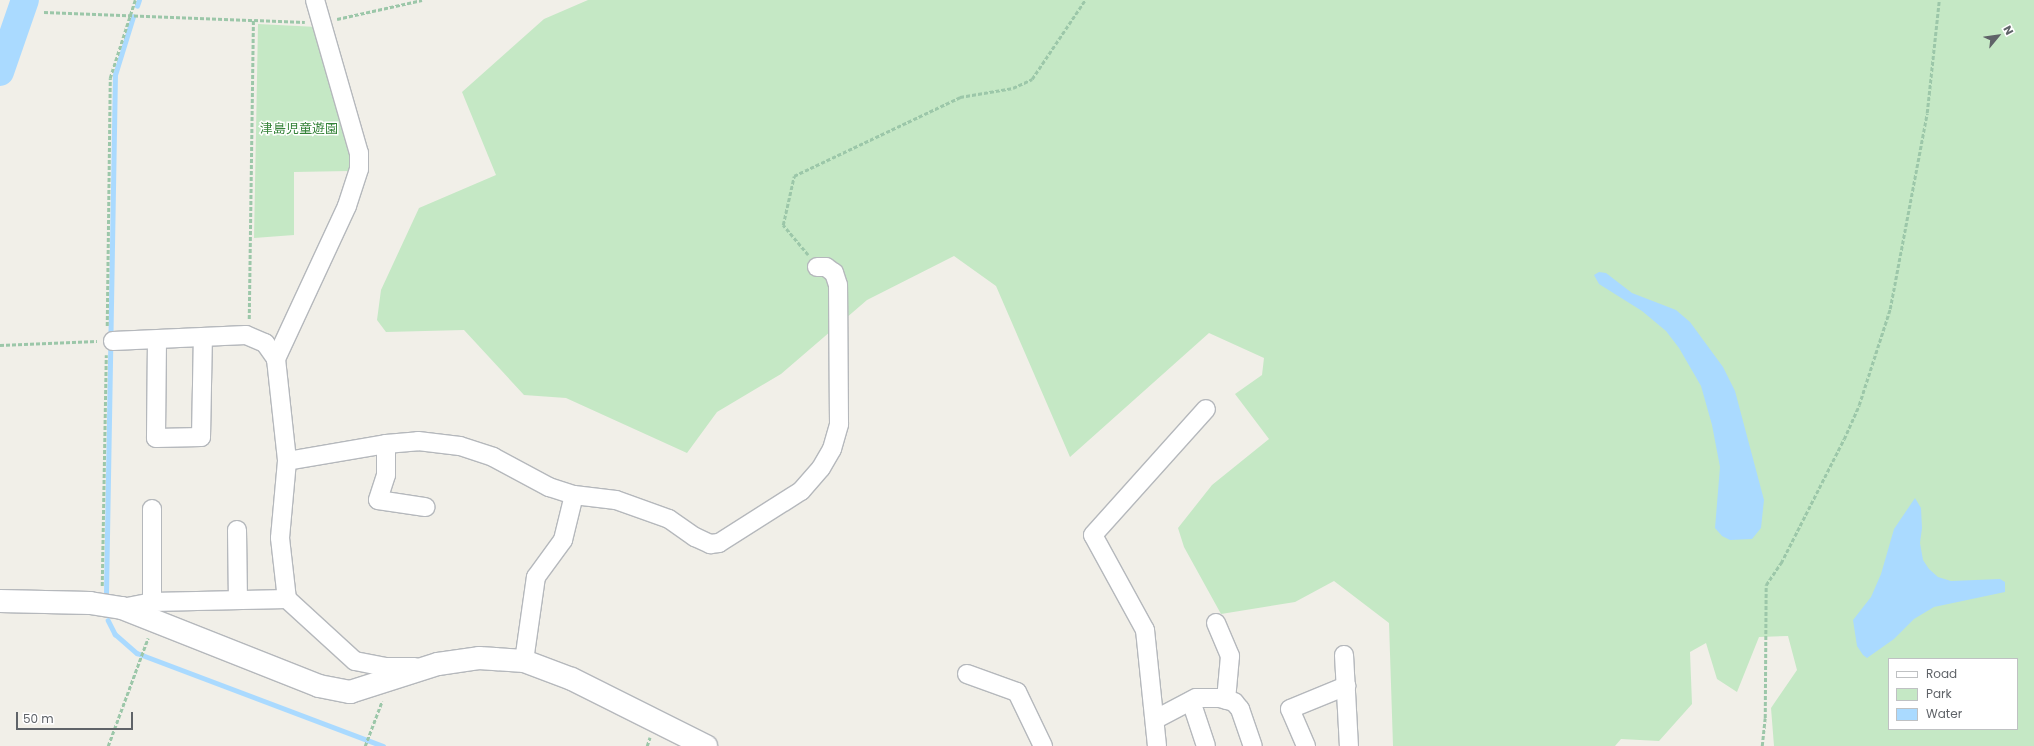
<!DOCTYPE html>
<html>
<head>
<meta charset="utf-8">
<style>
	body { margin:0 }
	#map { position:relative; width:2034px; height:746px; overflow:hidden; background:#f1efe8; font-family:Poppins,"Noto Sans JP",sans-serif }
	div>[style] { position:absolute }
	.green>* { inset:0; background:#c5e8c5 }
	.water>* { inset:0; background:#aadaff }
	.stream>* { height:4.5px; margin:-2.25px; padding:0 2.25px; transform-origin:2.25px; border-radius:2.25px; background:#aadaff }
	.river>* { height:28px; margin:-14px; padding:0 14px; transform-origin:14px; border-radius:14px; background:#aadaff }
	.path>* { height:2.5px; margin-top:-1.25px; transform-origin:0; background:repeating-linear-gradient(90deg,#9cc7a9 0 4px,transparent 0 6px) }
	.roads { filter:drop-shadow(1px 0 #b5b8bc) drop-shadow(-1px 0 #b5b8bc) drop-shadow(0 1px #b5b8bc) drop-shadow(0 -1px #b5b8bc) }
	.minor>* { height:18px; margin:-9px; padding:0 9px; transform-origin:9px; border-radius:9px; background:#fff }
	.tertiary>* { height:22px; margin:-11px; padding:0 11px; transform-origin:11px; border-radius:11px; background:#fff }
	span { translate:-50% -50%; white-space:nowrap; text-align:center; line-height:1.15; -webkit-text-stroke:3px #fff; paint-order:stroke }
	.park-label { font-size:13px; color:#348238 }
	.legend { position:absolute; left:1888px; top:658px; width:130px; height:72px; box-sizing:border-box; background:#fff; border:1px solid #bfc1c3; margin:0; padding:5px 7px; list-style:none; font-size:12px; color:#5f6368 }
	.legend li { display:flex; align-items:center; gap:8px; height:20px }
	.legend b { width:20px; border:1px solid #bfc1c3 }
	.north { position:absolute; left:1978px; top:16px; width:40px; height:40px; -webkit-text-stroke:3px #fff; paint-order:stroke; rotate:61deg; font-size:11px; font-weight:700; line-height:16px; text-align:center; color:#5f6368 }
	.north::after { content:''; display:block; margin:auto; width:14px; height:18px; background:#5f6368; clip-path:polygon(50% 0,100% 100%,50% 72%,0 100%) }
	.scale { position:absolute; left:16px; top:712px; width:117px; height:18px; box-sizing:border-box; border:2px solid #5f6368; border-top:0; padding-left:5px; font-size:12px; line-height:14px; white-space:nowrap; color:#5f6368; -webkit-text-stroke:3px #fff; paint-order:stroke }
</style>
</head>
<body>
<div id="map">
	<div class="green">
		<div style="clip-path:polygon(evenodd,588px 0,2034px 0,2034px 746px,1774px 746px,1771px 708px,1797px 670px,1788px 636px,1759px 637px,1737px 692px,1717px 679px,1706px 643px,1690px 652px,1692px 704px,1659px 741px,1621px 739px,1615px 746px,1393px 746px,1389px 623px,1334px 581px,1295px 602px,1221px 614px,1184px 547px,1178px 528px,1212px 485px,1269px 439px,1235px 394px,1262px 375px,1264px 358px,1209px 333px,1070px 457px,996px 286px,954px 256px,867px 300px,781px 374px,717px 412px,687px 453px,566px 398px,524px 395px,464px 330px,386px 332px,377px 320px,381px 290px,419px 208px,496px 175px,462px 92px,544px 19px,588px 0,1889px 659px,2017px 659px,2017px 729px,1889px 729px,1889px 659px)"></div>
		<div style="clip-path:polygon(258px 24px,317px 27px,349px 153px,349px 171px,294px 172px,294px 235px,254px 238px)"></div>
	</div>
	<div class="water">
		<div style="clip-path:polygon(1599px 272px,1606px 273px,1632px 293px,1676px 310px,1690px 322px,1723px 367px,1735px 391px,1764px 500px,1761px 528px,1752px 539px,1730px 540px,1722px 536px,1715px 528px,1720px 467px,1712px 425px,1701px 386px,1679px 348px,1666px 331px,1642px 311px,1599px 284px,1594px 275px)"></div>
		<div style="clip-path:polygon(1915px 498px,1921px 508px,1922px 528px,1920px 543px,1923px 560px,1929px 569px,1938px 577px,1951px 581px,2000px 579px,2005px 582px,2005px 592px,1934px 607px,1914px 619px,1894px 639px,1867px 658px,1863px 655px,1857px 646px,1853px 620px,1871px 597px,1881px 574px,1894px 529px)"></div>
	</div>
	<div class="stream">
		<div style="left:137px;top:6px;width:6px;rotate:-72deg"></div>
		<div style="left:106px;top:594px;width:519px;rotate:-89.01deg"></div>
		<div style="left:115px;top:75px;width:61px;rotate:-72.8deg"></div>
		<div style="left:108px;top:620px;width:16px;rotate:63deg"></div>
		<div style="left:115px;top:634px;width:29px;rotate:41deg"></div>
		<div style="left:137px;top:653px;width:263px;rotate:20.7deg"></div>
	</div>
	<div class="river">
		<div style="left:0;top:72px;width:76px;rotate:-70.9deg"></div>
	</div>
	<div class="path">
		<div style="left:44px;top:12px;width:261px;rotate:2.2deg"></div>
		<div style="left:337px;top:19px;width:87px;rotate:-12.6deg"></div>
		<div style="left:808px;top:255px;width:39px;rotate:-130deg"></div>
		<div style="left:783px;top:225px;width:50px;rotate:-77.3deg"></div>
		<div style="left:794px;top:176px;width:184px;rotate:-25.4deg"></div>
		<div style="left:960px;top:97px;width:54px;rotate:-9.6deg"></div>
		<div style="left:1013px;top:88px;width:21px;rotate:-25deg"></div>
		<div style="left:1032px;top:79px;width:95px;rotate:-56.1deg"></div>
		<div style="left:249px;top:319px;width:300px;rotate:-89.2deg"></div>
		<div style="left:107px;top:326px;width:248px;rotate:-89.3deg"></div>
		<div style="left:110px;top:78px;width:82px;rotate:-72.2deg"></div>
		<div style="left:0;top:345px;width:97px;rotate:-2.4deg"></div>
		<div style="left:102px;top:586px;width:231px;rotate:-89deg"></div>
		<div style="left:108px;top:746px;width:115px;rotate:-69.7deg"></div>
		<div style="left:365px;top:746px;width:48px;rotate:-69.3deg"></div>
		<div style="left:647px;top:746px;width:9px;rotate:-72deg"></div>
		<div style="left:1762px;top:746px;width:28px;rotate:-84deg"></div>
		<div style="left:1765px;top:718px;width:133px;rotate:-89.6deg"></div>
		<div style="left:1766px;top:585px;width:27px;rotate:-56deg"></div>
		<div style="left:1781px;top:563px;width:139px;rotate:-63.1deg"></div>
		<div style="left:1844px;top:439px;width:37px;rotate:-66deg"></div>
		<div style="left:1859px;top:405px;width:101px;rotate:-72.1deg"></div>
		<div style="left:1890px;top:309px;width:199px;rotate:-79.3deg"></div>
		<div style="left:1927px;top:113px;width:114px;rotate:-83.9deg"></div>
	</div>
	<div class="roads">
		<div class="minor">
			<div style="left:315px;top:0;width:159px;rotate:74deg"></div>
			<div style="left:359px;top:153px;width:16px;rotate:90deg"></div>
			<div style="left:359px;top:169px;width:39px;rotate:108deg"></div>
			<div style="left:347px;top:206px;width:169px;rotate:114.9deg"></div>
			<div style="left:276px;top:359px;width:103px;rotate:83.8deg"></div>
			<div style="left:287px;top:461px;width:77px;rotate:95.2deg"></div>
			<div style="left:280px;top:538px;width:61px;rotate:83.5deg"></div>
			<div style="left:287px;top:599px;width:92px;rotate:42.4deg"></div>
			<div style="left:355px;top:661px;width:33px;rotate:11deg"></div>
			<div style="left:387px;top:667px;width:28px"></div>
			<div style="left:157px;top:340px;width:98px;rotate:90.6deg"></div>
			<div style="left:156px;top:438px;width:45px;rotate:-1.3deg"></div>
			<div style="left:201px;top:437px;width:100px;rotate:-88.9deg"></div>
			<div style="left:113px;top:341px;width:133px;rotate:-2.6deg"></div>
			<div style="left:246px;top:335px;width:21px;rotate:23deg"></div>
			<div style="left:265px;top:343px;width:19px;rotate:55deg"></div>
			<div style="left:386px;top:444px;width:31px;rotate:90deg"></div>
			<div style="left:386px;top:475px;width:26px;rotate:108deg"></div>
			<div style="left:378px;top:500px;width:48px;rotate:8.5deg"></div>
			<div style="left:287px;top:461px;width:100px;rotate:-9.7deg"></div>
			<div style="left:386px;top:444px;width:32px;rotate:-5deg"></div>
			<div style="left:418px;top:441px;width:42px;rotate:6.8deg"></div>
			<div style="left:460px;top:446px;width:35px;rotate:18deg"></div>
			<div style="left:493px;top:457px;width:64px;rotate:28.2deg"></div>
			<div style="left:549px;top:487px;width:26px;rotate:18deg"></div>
			<div style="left:574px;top:495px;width:42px;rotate:6.8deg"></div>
			<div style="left:616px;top:500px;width:56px;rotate:19.7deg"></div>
			<div style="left:669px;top:519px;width:32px;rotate:35deg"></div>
			<div style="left:695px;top:537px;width:17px;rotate:25deg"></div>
			<div style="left:710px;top:544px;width:9px;rotate:-6deg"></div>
			<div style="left:719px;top:543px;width:97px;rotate:-32.4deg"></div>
			<div style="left:801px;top:491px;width:30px;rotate:-49deg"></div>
			<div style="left:821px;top:468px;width:22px;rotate:-60deg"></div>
			<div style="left:832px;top:449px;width:26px;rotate:-74deg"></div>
			<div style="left:839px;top:424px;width:139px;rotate:-90.4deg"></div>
			<div style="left:838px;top:285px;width:13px;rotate:-108deg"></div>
			<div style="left:834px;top:273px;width:10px;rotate:-143deg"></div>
			<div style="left:826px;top:267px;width:9px;rotate:180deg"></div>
			<div style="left:152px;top:509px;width:93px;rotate:90deg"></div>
			<div style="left:237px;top:530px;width:68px;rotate:89.2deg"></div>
			<div style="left:122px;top:608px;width:31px;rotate:-11deg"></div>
			<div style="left:152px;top:602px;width:135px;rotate:-1.3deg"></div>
			<div style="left:1216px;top:623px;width:36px;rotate:67deg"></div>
			<div style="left:1230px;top:656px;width:44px;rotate:95.2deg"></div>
			<div style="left:1344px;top:655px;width:91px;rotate:86.9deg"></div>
			<div style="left:524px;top:661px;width:85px;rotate:-81.9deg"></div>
			<div style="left:536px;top:577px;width:46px;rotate:-53.9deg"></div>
			<div style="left:563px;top:540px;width:46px;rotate:-76.3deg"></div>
			<div style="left:967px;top:674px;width:53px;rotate:19.8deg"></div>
			<div style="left:1017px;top:692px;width:60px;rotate:64.3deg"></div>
			<div style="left:1191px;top:701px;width:47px;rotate:71.6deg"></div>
			<div style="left:1156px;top:719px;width:45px;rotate:-27.7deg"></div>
			<div style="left:1196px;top:698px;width:24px"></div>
			<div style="left:1220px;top:698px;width:15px;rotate:16deg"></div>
			<div style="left:1234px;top:702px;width:9px;rotate:49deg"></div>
			<div style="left:1240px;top:709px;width:39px;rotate:71deg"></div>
			<div style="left:1157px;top:746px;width:117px;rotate:-95.9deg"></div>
			<div style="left:1145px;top:630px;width:108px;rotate:-118.7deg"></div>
			<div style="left:1093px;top:535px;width:169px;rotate:-48.1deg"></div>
			<div style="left:1306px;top:746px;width:40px;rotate:-113.4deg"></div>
			<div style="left:1290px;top:709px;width:61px;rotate:-22.3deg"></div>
		</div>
		<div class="tertiary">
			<div style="left:0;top:601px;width:90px;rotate:1.3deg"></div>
			<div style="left:90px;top:603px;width:32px;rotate:9deg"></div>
			<div style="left:122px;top:608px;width:212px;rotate:21.6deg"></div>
			<div style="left:319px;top:686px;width:32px;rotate:11deg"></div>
			<div style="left:350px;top:692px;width:92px;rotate:-17.7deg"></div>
			<div style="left:438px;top:664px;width:41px;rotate:-8.3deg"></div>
			<div style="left:479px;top:658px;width:45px;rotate:3.8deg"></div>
			<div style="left:524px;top:661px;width:51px;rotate:20.6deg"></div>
			<div style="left:572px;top:679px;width:150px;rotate:26.6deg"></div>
		</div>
	</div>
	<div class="park-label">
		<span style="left:299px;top:129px">津島児童遊園</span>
	</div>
	<ul class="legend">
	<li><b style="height:5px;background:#fff"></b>Road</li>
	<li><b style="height:11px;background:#c5e8c5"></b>Park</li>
	<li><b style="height:11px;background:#aadaff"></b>Water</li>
	</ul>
	<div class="north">N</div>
	<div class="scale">50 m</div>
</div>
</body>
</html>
